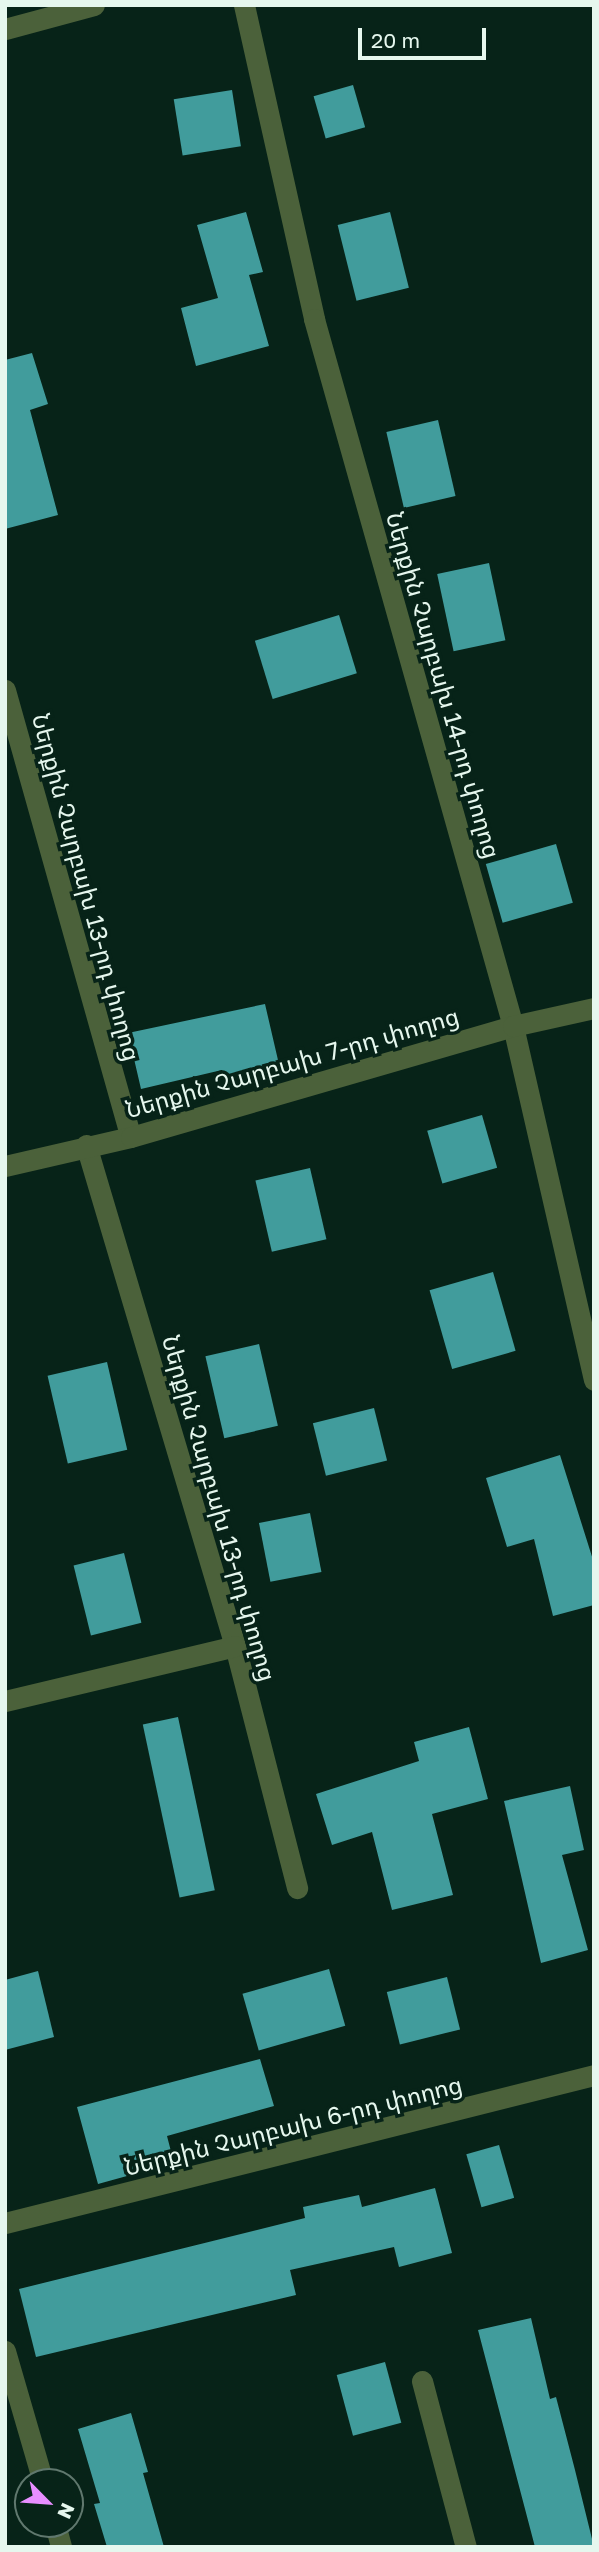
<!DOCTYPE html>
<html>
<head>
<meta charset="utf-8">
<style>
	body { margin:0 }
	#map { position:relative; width:599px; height:2552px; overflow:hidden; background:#072318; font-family:"Golos Text","Noto Sans Armenian",sans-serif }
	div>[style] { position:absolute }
	.building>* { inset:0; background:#419c9c; transform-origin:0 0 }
	.minor>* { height:21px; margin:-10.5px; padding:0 10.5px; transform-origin:10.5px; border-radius:10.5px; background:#4b613a }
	span { translate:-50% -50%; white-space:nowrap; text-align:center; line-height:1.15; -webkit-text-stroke:7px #072318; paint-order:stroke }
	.street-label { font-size:24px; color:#e6f7ee }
	.frame { position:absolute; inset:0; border:7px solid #e6f7ee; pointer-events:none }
	.north { position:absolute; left:14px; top:2468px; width:70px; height:70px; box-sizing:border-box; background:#072318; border:2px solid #60786e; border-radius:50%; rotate:115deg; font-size:19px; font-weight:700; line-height:28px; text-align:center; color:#e6f7ee }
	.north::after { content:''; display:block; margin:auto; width:24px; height:32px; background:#e88eff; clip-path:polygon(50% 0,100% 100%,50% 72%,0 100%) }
	.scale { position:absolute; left:358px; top:28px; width:128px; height:32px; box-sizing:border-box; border:4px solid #e6f7ee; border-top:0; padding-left:9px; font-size:21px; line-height:24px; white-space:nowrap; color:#e6f7ee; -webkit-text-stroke:5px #072318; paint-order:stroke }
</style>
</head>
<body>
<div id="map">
	<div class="building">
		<div style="left:353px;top:85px;width:44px;height:41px;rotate:74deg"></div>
		<div style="left:232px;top:90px;width:57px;height:59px;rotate:81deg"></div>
		<div style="clip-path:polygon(246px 212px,263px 272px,249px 275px,269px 346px,196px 366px,181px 308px,218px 298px,197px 225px)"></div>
		<div style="left:390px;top:212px;width:78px;height:54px;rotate:76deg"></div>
		<div style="clip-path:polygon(32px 353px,48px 404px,30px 410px,58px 515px,5px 529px,5px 360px)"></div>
		<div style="left:438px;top:420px;width:78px;height:53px;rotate:77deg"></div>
		<div style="left:489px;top:563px;width:79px;height:53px;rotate:78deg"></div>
		<div style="left:339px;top:615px;width:61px;height:88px;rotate:73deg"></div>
		<div style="left:556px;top:844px;width:61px;height:73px;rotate:74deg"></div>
		<div style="clip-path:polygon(265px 1004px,281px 1073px,225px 1086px,222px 1070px,141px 1089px,128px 1033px)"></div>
		<div style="left:482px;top:1115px;width:55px;height:57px;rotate:74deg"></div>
		<div style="left:310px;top:1168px;width:73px;height:56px;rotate:77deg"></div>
		<div style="left:493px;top:1272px;width:82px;height:66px;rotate:74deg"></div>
		<div style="left:259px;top:1344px;width:84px;height:55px;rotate:77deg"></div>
		<div style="left:107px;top:1362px;width:90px;height:61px;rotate:77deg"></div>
		<div style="left:374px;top:1408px;width:54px;height:63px;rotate:76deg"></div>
		<div style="clip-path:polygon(560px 1455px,594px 1563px,594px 1605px,553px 1616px,534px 1539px,507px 1547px,486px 1478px)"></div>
		<div style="left:310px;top:1513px;width:60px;height:52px;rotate:79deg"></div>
		<div style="left:124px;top:1553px;width:72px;height:52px;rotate:76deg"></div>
		<div style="left:178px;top:1717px;width:177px;height:36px;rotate:78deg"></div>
		<div style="clip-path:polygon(469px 1727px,488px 1799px,432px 1814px,453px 1895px,392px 1910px,372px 1832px,332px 1845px,316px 1794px,419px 1761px,414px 1742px)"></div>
		<div style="clip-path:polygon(570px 1786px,584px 1850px,562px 1855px,588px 1950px,541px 1963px,504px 1801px)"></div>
		<div style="left:329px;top:1969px;width:59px;height:90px;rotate:74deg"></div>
		<div style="clip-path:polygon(38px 1971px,54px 2037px,5px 2050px,5px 1980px)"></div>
		<div style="left:447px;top:1977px;width:54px;height:62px;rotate:76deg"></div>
		<div style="clip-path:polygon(260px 2059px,274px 2106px,167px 2136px,174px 2163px,98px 2184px,77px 2107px)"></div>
		<div style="left:499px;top:2145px;width:55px;height:34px;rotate:74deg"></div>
		<div style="clip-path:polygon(435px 2188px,452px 2253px,399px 2267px,394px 2247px,290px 2270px,296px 2295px,36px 2357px,19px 2289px,305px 2218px,303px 2207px,359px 2195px,362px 2207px)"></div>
		<div style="clip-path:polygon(531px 2318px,550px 2399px,556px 2397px,575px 2470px,594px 2547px,535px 2547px,478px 2330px)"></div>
		<div style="left:385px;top:2362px;width:63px;height:50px;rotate:75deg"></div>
		<div style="clip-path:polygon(131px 2413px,148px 2472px,143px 2473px,164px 2547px,107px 2547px,94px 2504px,100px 2503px,78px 2429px)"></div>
	</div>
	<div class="minor">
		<div style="left:244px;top:5px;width:322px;rotate:77.4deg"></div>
		<div style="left:314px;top:319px;width:734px;rotate:74.28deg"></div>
		<div style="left:513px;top:1026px;width:363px;rotate:77.1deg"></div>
		<div style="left:5px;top:29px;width:92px;rotate:-15.1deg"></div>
		<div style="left:5px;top:690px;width:464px;rotate:74.3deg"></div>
		<div style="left:86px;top:1145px;width:523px;rotate:73.44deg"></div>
		<div style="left:235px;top:1646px;width:250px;rotate:75.6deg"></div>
		<div style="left:5px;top:1166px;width:129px;rotate:-13deg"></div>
		<div style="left:131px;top:1137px;width:398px;rotate:-16.2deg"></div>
		<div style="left:513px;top:1026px;width:83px;rotate:-12.5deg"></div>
		<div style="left:5px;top:1701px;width:236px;rotate:-13.4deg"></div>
		<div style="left:5px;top:2223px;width:607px;rotate:-14.1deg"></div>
		<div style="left:5px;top:2351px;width:136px;rotate:73.8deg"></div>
		<div style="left:422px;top:2381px;width:172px;rotate:75.2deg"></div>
		<div style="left:55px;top:2524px;width:24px;rotate:75deg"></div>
	</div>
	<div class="street-label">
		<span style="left:444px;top:685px;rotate:74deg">Ներքին Չարբախ 14-րդ փողոց</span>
		<span style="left:87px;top:887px;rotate:75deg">Ներքին Չարբախ 13-րդ փողոց</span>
		<span style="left:292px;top:1062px;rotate:-16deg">Ներքին Չարբախ 7-րդ փողոց</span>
		<span style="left:220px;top:1508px;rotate:74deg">Ներքին Չարբախ 13-րդ փողոց</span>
		<span style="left:293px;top:2125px;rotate:-14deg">Ներքին Չարբախ 6-րդ փողոց</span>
	</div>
	<div class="frame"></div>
	<div class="north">N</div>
	<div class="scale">20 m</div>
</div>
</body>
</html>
